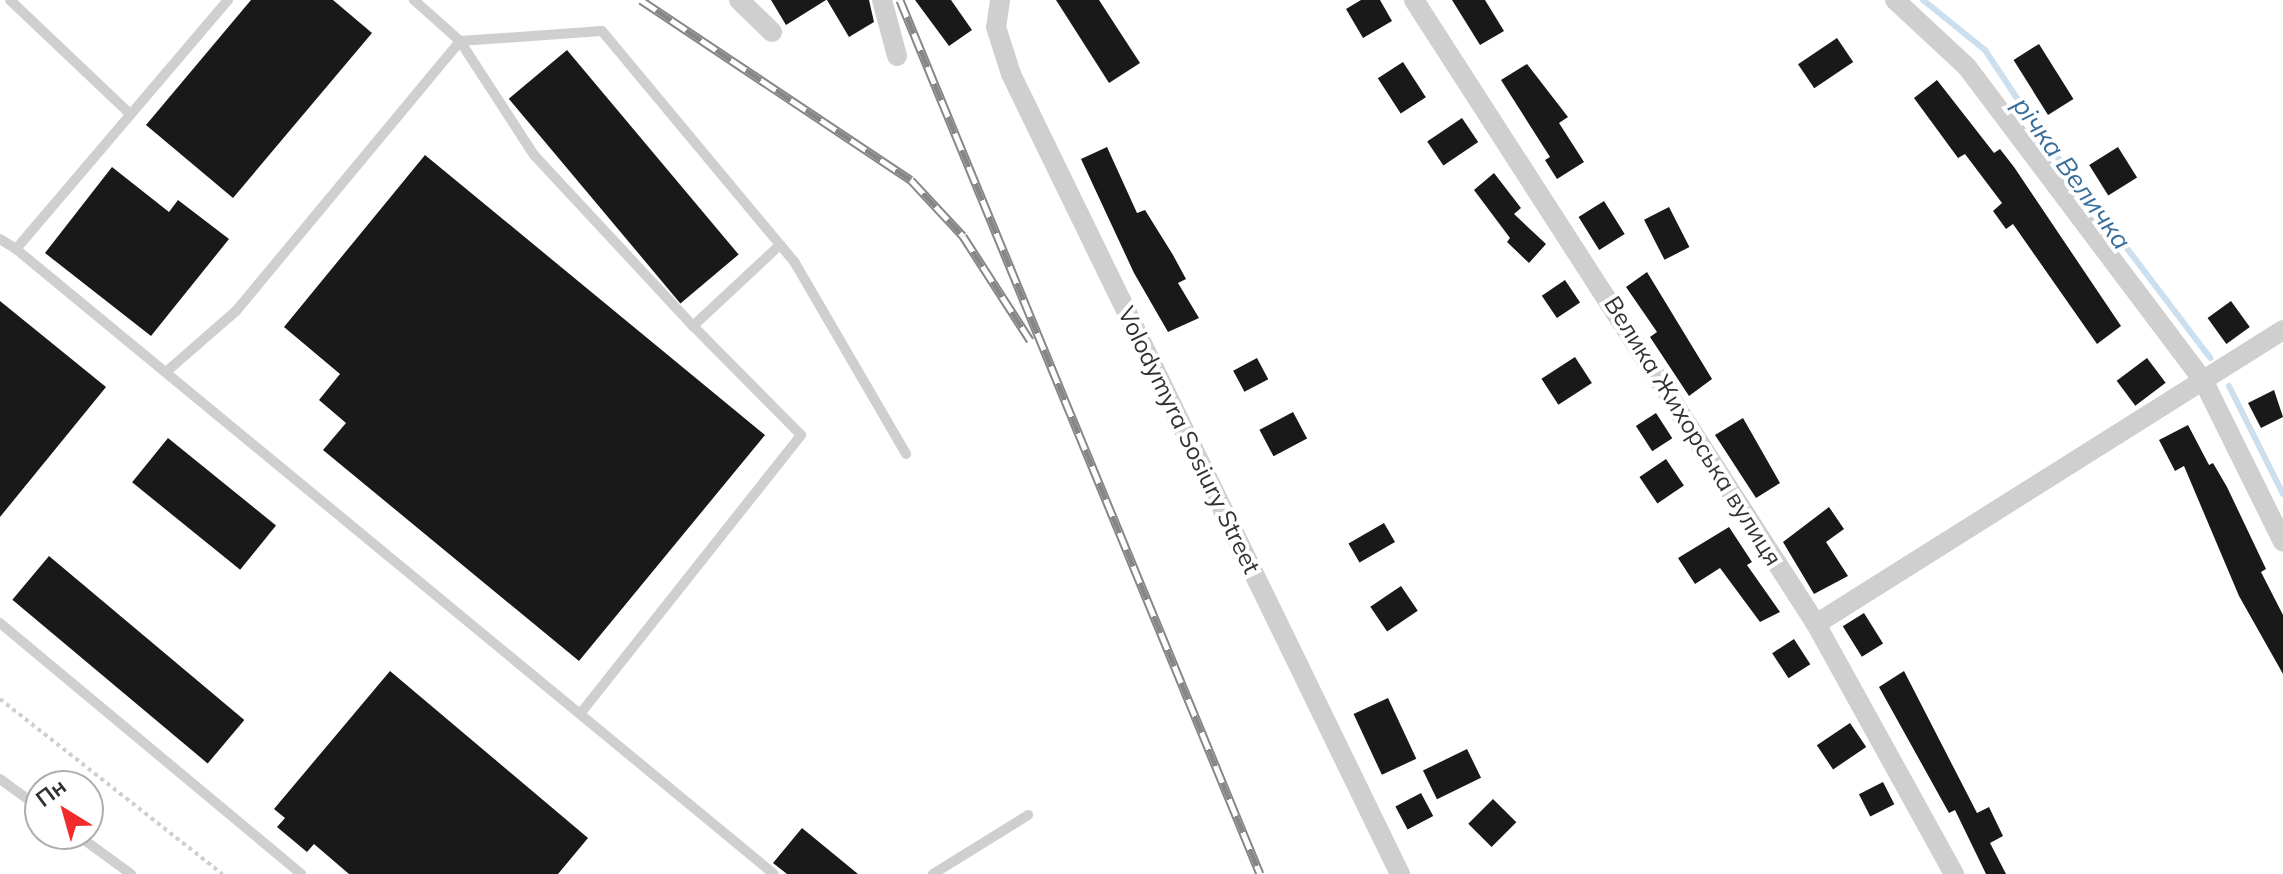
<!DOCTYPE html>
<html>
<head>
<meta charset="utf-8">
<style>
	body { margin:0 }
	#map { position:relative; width:2283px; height:874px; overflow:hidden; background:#fff; font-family:Mulish,sans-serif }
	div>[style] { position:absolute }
	.stream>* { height:6px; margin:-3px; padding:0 3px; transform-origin:3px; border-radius:3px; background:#cbdfef }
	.building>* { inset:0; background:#191919; transform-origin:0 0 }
	.path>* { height:4px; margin-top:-2px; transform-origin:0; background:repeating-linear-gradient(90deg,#cfcfcf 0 4px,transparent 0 8px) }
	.service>* { height:10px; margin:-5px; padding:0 5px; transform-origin:5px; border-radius:5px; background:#cfcfcf }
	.minor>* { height:20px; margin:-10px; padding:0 10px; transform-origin:10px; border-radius:10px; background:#cfcfcf }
	.rail>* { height:9px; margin-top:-4.5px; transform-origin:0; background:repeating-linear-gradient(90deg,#fff 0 18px,#878787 0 36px); box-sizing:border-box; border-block:2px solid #878787 }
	span { translate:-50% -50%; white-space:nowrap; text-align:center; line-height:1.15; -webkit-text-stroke:8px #fff; paint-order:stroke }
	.street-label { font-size:24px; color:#323232 }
	.water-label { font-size:26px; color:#396e9b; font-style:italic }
	.north { position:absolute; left:24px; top:770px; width:80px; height:80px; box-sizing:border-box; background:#fff; border:2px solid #adadad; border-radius:50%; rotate:323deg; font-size:22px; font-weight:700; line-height:32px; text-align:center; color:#323232 }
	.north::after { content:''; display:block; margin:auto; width:28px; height:36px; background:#f12b2c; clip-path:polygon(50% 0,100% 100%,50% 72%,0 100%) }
</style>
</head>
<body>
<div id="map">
	<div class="stream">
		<div style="left:1923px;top:0;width:80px;rotate:38.9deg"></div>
		<div style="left:1985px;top:50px;width:107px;rotate:56.5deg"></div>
		<div style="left:2044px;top:139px;width:275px;rotate:52.8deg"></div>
		<div style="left:2229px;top:386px;width:121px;rotate:63.4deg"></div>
	</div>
	<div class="building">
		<div style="clip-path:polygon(251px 0,333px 0,372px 33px,233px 198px,146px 125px)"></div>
		<div style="clip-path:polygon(771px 0,826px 0,786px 25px)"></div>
		<div style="clip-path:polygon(827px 0,869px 0,874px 22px,849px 37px)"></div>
		<div style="clip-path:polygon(915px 0,951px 0,972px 30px,949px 46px)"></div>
		<div style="clip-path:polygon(1056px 0,1099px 0,1140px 63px,1109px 83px)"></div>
		<div style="clip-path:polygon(1361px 0,1380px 0,1392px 21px,1363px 38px,1346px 9px)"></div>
		<div style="clip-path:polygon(1452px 0,1485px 0,1504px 31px,1480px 45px)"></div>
		<div style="left:1837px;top:38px;width:29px;height:47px;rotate:56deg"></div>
		<div style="left:2039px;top:44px;width:65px;height:30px;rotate:58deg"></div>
		<div style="left:567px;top:50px;width:267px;height:76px;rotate:50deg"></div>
		<div style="left:1403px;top:62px;width:42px;height:30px;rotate:57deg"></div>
		<div style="clip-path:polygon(1527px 64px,1568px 117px,1559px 123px,1584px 162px,1557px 179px,1545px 160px,1550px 157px,1501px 80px)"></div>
		<div style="clip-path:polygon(1937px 80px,1994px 153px,2000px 149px,2014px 167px,2121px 326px,2097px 344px,2013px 224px,2006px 229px,1993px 211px,2002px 203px,1965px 154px,1958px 158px,1914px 98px)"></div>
		<div style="left:1462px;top:118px;width:29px;height:42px;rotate:56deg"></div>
		<div style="clip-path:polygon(1107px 147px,1137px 213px,1145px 210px,1173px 255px,1186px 279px,1178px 283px,1199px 318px,1168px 332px,1134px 273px,1081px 159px)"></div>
		<div style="left:2118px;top:147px;width:36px;height:34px;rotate:58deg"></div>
		<div style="clip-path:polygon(425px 155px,765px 435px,579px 661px,323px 450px,346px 423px,319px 400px,340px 374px,284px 327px)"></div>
		<div style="clip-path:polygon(112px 167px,169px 212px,178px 200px,229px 239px,151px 336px,45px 253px)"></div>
		<div style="clip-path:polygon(1494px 173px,1521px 208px,1514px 214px,1546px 244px,1529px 263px,1507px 242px,1510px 238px,1474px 190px)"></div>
		<div style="left:1604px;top:201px;width:39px;height:30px;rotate:58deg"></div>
		<div style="left:1669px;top:207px;width:45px;height:28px;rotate:63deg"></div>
		<div style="clip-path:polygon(1647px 272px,1712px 379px,1689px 396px,1650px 337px,1657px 332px,1626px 287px)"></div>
		<div style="left:1565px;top:280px;width:27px;height:28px;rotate:56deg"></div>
		<div style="clip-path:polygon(0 301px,106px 387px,0 517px)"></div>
		<div style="left:2231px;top:301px;width:32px;height:29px;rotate:54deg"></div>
		<div style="left:1575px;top:357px;width:31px;height:40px;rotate:57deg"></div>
		<div style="left:1257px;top:358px;width:24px;height:27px;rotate:62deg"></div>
		<div style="left:2147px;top:358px;width:31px;height:38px;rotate:53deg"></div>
		<div style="clip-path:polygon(2274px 390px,2283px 417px,2261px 428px,2248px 403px)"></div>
		<div style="left:1293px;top:412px;width:30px;height:38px;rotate:62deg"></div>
		<div style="left:1656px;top:413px;width:30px;height:24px;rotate:57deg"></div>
		<div style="clip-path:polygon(1743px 418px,1780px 483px,1756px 498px,1715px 435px)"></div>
		<div style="clip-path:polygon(2188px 425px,2209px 465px,2213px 463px,2227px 487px,2266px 569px,2261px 572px,2283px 615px,2283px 674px,2239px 596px,2184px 466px,2175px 471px,2159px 440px)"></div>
		<div style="left:168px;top:438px;width:139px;height:57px;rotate:39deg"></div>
		<div style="left:1666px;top:459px;width:32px;height:32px;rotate:56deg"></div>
		<div style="clip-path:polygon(1829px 507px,1844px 529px,1826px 542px,1848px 576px,1814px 594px,1783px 542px)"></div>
		<div style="left:1384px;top:523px;width:22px;height:41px;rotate:60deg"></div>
		<div style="clip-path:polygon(1729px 527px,1752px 562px,1747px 565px,1780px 612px,1760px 622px,1720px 568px,1695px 584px,1678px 558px)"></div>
		<div style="left:49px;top:556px;width:255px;height:57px;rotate:40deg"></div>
		<div style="left:1401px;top:586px;width:30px;height:37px;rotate:56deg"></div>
		<div style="left:1864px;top:613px;width:36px;height:25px;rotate:58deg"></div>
		<div style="left:1794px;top:639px;width:30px;height:26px;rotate:57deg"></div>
		<div style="clip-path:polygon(390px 671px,588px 838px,558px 874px,349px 874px,314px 844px,307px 852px,277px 827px,285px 818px,274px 809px)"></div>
		<div style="clip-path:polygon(1904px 671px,1977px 813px,1989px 807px,2003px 836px,1990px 843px,2006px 874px,1986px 874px,1955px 810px,1949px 813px,1879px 687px)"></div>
		<div style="left:1388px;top:698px;width:67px;height:38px;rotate:65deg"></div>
		<div style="left:1850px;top:723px;width:29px;height:40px;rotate:56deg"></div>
		<div style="left:1467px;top:749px;width:32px;height:49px;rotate:64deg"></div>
		<div style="left:1883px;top:782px;width:25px;height:27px;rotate:63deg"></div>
		<div style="left:1421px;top:793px;width:26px;height:29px;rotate:62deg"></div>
		<div style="left:1493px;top:799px;width:33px;height:35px;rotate:45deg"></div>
		<div style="clip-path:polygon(802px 828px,858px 874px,787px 874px,773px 863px)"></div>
	</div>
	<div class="path">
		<div style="left:0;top:699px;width:283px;rotate:38.2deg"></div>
	</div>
	<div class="service">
		<div style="left:10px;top:0;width:164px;rotate:43.5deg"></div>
		<div style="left:228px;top:0;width:327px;rotate:130.4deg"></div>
		<div style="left:16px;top:249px;width:982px;rotate:39.51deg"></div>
		<div style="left:0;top:239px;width:19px;rotate:32deg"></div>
		<div style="left:693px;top:326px;width:233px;rotate:-132.9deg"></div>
		<div style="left:534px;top:155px;width:136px;rotate:-123deg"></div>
		<div style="left:460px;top:41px;width:142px;rotate:-4deg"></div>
		<div style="left:602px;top:31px;width:302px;rotate:50.2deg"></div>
		<div style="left:795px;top:263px;width:221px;rotate:59.8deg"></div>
		<div style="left:166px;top:372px;width:93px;rotate:-41.1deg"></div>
		<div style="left:236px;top:311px;width:351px;rotate:-50.3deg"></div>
		<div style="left:460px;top:41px;width:62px;rotate:-138.3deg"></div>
		<div style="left:0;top:623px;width:392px;rotate:39.8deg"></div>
		<div style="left:580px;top:714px;width:356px;rotate:-51.6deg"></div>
		<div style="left:801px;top:435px;width:153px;rotate:-134.7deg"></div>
		<div style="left:693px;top:326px;width:119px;rotate:-43deg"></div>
		<div style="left:0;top:779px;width:49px;rotate:35.9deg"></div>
		<div style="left:76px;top:834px;width:68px;rotate:36deg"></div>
		<div style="left:933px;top:874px;width:112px;rotate:-31.8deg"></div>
	</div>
	<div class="minor">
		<div style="left:739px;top:0;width:46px;rotate:44.1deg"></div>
		<div style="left:882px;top:0;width:58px;rotate:75deg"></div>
		<div style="left:1000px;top:0;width:27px;rotate:98deg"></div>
		<div style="left:996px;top:27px;width:49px;rotate:72.3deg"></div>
		<div style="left:1011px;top:74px;width:890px;rotate:64.07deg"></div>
		<div style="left:1414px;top:0;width:742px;rotate:57.21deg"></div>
		<div style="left:1816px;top:624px;width:286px;rotate:61.1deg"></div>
		<div style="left:1895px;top:0;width:98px;rotate:42.9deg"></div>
		<div style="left:1967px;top:67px;width:394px;rotate:53deg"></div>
		<div style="left:2204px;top:382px;width:178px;rotate:63.7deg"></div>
		<div style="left:1816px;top:624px;width:552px;rotate:-32.19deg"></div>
	</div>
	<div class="rail">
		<div style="left:641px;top:0;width:324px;rotate:33.7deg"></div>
		<div style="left:911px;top:180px;width:76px;rotate:47.1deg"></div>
		<div style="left:963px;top:236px;width:124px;rotate:57.2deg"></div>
		<div style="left:900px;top:0;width:945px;rotate:67.61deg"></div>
	</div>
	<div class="street-label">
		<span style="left:1693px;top:431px;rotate:58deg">Велика Жихорська вулиця</span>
		<span style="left:1189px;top:440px;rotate:64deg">Volodymyra Sosiury Street</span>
	</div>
	<div class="water-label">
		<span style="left:2072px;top:173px;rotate:54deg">річка Величка</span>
	</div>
	<div class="north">Пн</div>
</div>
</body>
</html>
